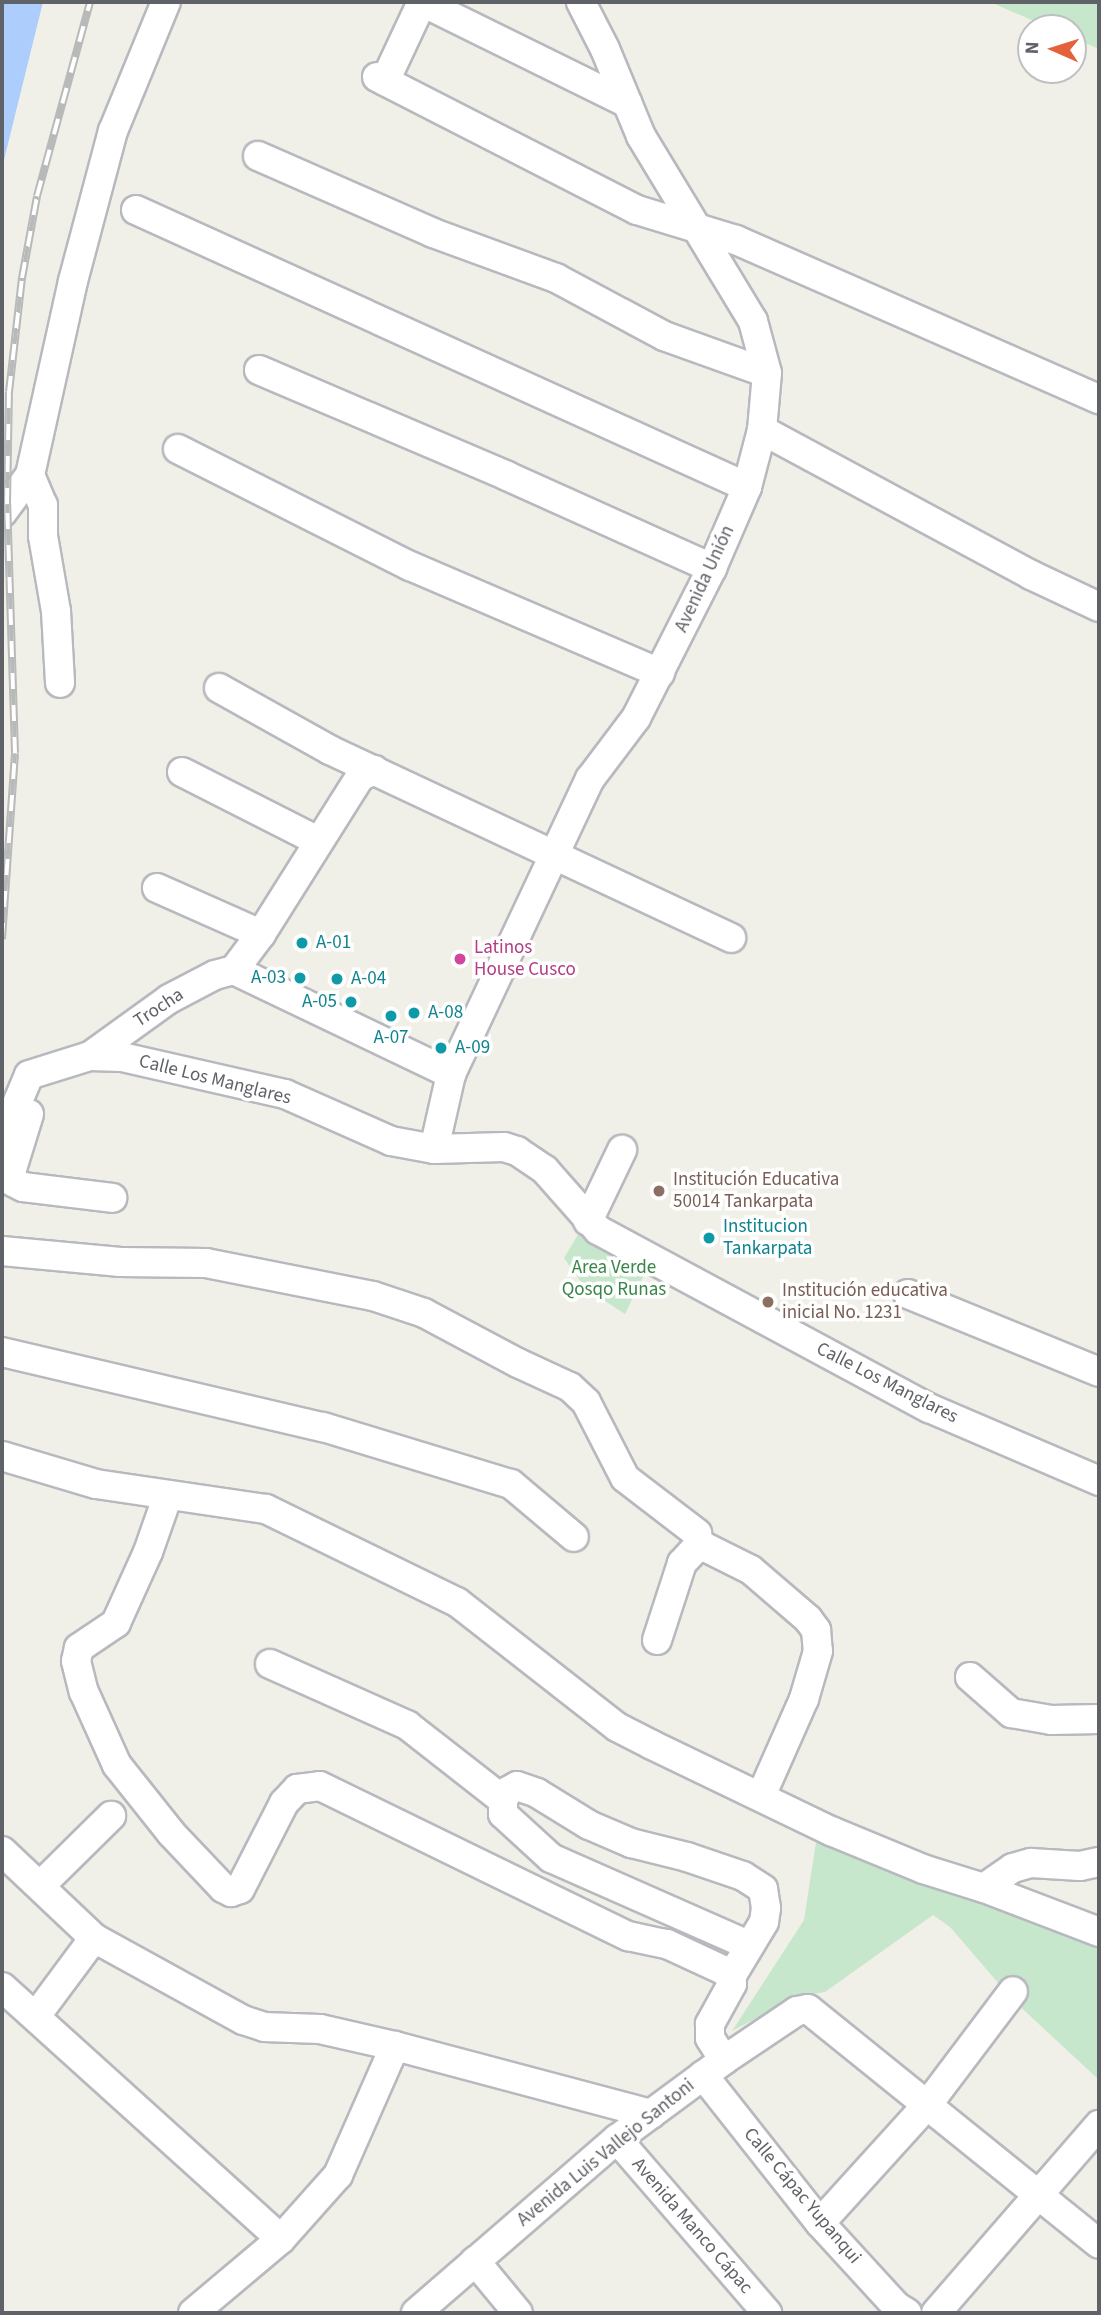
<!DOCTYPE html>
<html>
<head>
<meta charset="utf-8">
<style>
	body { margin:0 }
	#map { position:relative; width:1101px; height:2315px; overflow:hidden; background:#f1f0e8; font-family:"Source Sans 3",sans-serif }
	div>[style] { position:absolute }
	.green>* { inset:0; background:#c6e7cb }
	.water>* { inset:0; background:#adcdfc }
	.roads { filter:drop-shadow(2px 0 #b8b9be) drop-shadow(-2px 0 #b8b9be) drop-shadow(0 2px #b8b9be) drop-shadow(0 -2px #b8b9be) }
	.minor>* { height:28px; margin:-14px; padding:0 14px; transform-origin:14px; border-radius:14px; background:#fff }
	.rail>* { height:8px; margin-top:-4px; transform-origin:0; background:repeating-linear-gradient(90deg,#fff 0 16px,#b8b9b9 0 32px); box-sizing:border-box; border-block:2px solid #b8b9b9 }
	.dots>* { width:19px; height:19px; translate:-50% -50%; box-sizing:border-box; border:4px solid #fff; border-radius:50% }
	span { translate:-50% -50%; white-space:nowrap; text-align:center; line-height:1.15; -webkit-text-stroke:7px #fff; paint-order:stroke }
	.street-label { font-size:19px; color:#5f6267 }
	.culture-label { font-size:19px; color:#0d838f }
	.left { translate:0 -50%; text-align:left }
	.right { translate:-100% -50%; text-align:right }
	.hotel-label { font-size:19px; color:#b23c85 }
	.education-label { font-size:19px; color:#785e54 }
	.park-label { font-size:19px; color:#398548 }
	.frame { position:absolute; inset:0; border:4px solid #5f6267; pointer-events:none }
	.north { position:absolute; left:1017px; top:14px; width:70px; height:70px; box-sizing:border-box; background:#fff; border:2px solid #bfc0c2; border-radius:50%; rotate:273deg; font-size:19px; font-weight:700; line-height:28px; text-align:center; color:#5f6267 }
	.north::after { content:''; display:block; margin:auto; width:24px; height:32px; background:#e4623b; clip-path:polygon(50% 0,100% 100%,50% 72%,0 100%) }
</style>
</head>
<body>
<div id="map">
	<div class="green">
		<div style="clip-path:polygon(990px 2px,1099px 2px,1099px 49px,1073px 38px,1073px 28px,1050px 28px)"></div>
		<div style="clip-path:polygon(579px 1233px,646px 1271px,625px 1314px,585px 1288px,564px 1258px)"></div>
		<div style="clip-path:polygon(816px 1842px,945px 1891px,1092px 1939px,1099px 1947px,1099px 2080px,1012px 1999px,950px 1927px,933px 1915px,825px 1992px,799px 1996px,732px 2031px,804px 1920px)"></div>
	</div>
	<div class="water">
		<div style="clip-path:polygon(4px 2px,43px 2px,2px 168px,2px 10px)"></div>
	</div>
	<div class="roads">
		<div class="minor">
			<div style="left:422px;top:2px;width:229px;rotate:26.2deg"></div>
			<div style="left:377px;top:77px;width:292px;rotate:27.1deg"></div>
			<div style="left:637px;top:210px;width:103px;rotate:16.9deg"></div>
			<div style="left:736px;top:240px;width:396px;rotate:23.7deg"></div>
			<div style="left:385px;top:81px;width:87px;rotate:-64.9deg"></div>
			<div style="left:258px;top:156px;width:191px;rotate:23.7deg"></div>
			<div style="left:433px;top:233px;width:131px;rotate:20.1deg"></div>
			<div style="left:556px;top:278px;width:123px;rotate:28.2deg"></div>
			<div style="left:664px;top:336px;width:109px;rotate:19.8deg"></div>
			<div style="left:136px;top:210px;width:671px;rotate:24.39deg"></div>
			<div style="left:259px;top:370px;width:270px;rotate:23.1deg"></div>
			<div style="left:507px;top:476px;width:225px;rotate:24.2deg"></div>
			<div style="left:762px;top:430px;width:306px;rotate:28.3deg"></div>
			<div style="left:1031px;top:575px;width:75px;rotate:25.2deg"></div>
			<div style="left:178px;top:449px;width:260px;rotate:26.8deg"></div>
			<div style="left:410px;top:566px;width:272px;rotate:23.2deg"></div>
			<div style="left:30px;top:475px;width:33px;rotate:67deg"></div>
			<div style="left:43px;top:505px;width:31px;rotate:90deg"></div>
			<div style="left:43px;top:536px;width:76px;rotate:80.2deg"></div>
			<div style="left:56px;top:611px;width:72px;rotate:86.8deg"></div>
			<div style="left:2px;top:513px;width:47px;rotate:-53.6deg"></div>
			<div style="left:30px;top:475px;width:199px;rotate:-77.5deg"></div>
			<div style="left:73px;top:281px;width:155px;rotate:-75.1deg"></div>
			<div style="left:113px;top:131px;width:139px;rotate:-67.7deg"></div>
			<div style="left:219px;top:688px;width:127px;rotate:29.2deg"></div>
			<div style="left:330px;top:750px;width:443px;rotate:25.1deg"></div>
			<div style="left:182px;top:772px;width:153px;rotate:26.9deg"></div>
			<div style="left:157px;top:888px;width:114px;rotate:23.9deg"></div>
			<div style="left:234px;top:970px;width:45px;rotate:-53.1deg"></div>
			<div style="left:261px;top:934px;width:186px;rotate:-57.8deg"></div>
			<div style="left:360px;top:777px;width:16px;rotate:-27deg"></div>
			<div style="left:234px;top:970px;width:241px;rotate:25.6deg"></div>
			<div style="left:90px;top:1056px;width:97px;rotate:-35.8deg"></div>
			<div style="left:169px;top:999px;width:52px;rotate:-27.6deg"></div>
			<div style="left:215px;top:975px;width:20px;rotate:-15deg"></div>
			<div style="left:29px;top:1114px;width:61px;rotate:107.2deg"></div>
			<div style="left:11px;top:1172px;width:10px;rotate:79deg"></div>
			<div style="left:13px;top:1182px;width:11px;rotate:27deg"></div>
			<div style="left:23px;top:1187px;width:90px;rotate:7deg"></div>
			<div style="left:2px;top:1139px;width:69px;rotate:-67.1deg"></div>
			<div style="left:29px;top:1075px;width:64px;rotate:-17.3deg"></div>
			<div style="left:90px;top:1056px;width:32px;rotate:2deg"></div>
			<div style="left:122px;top:1057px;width:167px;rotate:12.8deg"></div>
			<div style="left:285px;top:1094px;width:116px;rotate:23.9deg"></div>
			<div style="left:391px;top:1141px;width:44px;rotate:10.5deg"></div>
			<div style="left:434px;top:1149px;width:70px;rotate:-1.6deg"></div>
			<div style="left:504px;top:1147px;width:14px;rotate:17deg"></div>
			<div style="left:517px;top:1151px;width:34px;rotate:34deg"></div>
			<div style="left:545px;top:1170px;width:80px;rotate:48.5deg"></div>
			<div style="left:598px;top:1230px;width:376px;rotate:28.3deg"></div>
			<div style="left:929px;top:1408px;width:185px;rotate:23.2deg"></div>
			<div style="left:434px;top:1149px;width:77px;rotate:-77.2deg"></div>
			<div style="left:451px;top:1074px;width:326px;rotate:-64.8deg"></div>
			<div style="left:590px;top:779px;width:76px;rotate:-53deg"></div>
			<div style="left:636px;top:718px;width:168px;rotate:-63.1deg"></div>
			<div style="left:712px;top:568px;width:88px;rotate:-66.6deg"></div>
			<div style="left:747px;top:487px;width:59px;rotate:-75.3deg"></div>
			<div style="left:762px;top:430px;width:57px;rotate:-85deg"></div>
			<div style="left:767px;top:373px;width:54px;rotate:-105.1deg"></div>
			<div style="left:753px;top:321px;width:216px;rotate:-121.2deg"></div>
			<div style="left:641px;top:136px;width:94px;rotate:-112.5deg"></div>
			<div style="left:605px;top:49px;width:53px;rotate:-117.1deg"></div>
			<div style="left:588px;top:1221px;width:79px;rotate:-64.4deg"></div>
			<div style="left:2px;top:1251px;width:119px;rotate:5.3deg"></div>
			<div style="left:120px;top:1262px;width:86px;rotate:0.7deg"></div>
			<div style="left:206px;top:1263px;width:170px;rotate:11.2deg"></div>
			<div style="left:373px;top:1296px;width:54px;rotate:18.4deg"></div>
			<div style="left:424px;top:1313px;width:106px;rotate:28deg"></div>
			<div style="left:518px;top:1363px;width:57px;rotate:24.8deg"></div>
			<div style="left:570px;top:1387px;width:22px;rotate:43deg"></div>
			<div style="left:586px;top:1402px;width:85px;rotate:62.8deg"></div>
			<div style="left:625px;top:1478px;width:91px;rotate:37.4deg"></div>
			<div style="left:908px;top:1294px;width:206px;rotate:22.2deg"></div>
			<div style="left:2px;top:1352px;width:330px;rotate:13.2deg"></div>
			<div style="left:323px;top:1427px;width:196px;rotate:16.9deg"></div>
			<div style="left:511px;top:1484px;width:82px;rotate:40.1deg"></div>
			<div style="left:2px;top:1456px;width:98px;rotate:16.6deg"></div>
			<div style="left:96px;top:1484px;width:172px;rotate:8.4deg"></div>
			<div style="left:266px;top:1509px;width:212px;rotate:26deg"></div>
			<div style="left:457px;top:1602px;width:203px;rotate:38deg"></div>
			<div style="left:617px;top:1727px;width:39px;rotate:27deg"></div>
			<div style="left:652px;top:1745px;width:199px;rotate:25.7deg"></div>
			<div style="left:831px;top:1831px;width:100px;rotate:22.4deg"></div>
			<div style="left:923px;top:1869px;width:64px;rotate:17.3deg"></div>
			<div style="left:984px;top:1888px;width:123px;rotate:20.9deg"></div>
			<div style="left:168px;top:1495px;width:60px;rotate:109.3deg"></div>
			<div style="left:148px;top:1552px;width:78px;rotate:114.3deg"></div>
			<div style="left:116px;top:1623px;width:45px;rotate:146deg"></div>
			<div style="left:79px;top:1648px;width:13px;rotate:103deg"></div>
			<div style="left:76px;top:1661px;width:32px;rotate:76deg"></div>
			<div style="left:84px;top:1692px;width:80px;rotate:65.7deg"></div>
			<div style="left:117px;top:1765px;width:87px;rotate:51.5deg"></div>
			<div style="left:171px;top:1833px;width:76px;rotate:46.6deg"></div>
			<div style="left:223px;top:1888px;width:9px;rotate:27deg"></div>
			<div style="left:231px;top:1892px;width:9px;rotate:-18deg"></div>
			<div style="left:240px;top:1889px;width:97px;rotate:-62.9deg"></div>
			<div style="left:284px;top:1803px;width:19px;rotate:-47deg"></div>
			<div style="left:297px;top:1789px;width:23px;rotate:-7deg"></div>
			<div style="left:320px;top:1786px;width:343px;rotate:26deg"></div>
			<div style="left:628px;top:1936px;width:40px;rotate:12deg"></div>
			<div style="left:667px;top:1944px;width:62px;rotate:24.9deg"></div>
			<div style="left:723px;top:1970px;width:11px;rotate:41deg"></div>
			<div style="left:731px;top:1977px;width:7px;rotate:82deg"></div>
			<div style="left:732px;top:1984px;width:46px;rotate:118.8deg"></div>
			<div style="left:710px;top:2024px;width:14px;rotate:90deg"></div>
			<div style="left:710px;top:2038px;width:26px;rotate:58deg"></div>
			<div style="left:657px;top:1640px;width:81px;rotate:-72deg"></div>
			<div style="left:682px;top:1563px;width:19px;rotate:-47deg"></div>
			<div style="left:695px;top:1549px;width:10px;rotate:-11deg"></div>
			<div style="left:705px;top:1547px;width:51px;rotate:26.6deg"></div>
			<div style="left:751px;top:1570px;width:75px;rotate:40.7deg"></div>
			<div style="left:808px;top:1619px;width:14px;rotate:54deg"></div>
			<div style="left:816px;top:1630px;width:21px;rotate:85deg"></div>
			<div style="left:818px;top:1651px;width:50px;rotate:106.3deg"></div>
			<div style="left:804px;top:1699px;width:106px;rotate:113.9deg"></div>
			<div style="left:270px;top:1664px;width:150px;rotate:24deg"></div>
			<div style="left:407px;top:1725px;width:122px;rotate:38deg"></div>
			<div style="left:503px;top:1800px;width:10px;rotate:-61deg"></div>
			<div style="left:508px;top:1791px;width:10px;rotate:-29deg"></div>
			<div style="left:517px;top:1786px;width:21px;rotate:19deg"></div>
			<div style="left:537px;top:1793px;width:61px;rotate:31.6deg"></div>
			<div style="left:589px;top:1825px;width:46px;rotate:23.2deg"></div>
			<div style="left:631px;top:1843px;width:58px;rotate:14deg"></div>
			<div style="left:687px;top:1857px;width:59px;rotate:18.7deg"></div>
			<div style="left:743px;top:1876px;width:24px;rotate:33deg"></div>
			<div style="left:763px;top:1889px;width:19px;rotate:81deg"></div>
			<div style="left:766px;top:1908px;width:14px;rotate:98deg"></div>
			<div style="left:764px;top:1922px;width:64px;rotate:121deg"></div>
			<div style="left:970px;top:1677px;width:55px;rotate:41.3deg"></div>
			<div style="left:1011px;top:1713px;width:41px;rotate:9.9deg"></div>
			<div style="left:1051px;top:1720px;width:48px;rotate:-1.2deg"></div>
			<div style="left:503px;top:1800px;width:14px;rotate:90deg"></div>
			<div style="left:503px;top:1814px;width:65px;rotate:42.5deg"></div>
			<div style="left:551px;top:1858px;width:215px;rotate:23.8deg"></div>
			<div style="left:2px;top:1851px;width:127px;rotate:43.4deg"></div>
			<div style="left:94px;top:1938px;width:170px;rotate:28.8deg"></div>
			<div style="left:243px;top:2020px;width:22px;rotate:18deg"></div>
			<div style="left:264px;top:2027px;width:56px;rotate:2deg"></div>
			<div style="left:320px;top:2029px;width:77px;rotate:12.8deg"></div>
			<div style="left:395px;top:2046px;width:265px;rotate:14.9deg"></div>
			<div style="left:40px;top:1886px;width:100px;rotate:-44.6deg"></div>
			<div style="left:984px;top:1888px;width:35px;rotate:-35deg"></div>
			<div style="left:1013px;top:1868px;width:19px;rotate:-16deg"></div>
			<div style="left:1031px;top:1863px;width:49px;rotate:3.5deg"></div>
			<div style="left:1080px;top:1866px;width:19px;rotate:-12deg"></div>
			<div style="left:2px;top:1987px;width:376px;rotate:42.1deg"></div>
			<div style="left:36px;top:2016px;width:97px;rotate:-53.4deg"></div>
			<div style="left:703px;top:2075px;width:189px;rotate:51.7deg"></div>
			<div style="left:820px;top:2223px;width:113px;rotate:47.5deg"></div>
			<div style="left:896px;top:2306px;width:13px;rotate:32deg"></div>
			<div style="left:617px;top:2139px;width:230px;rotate:49.2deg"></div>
			<div style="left:820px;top:2223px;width:161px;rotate:-47.8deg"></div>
			<div style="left:928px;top:2104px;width:141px;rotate:-53deg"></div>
			<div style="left:475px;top:2261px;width:67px;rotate:50.4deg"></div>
			<div style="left:193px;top:2313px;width:115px;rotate:-40.1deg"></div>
			<div style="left:281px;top:2239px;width:86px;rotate:-48.3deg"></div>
			<div style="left:338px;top:2175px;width:141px;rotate:-66.2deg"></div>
			<div style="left:416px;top:2313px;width:266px;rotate:-40.9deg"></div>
			<div style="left:617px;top:2139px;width:133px;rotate:-36.4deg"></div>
			<div style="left:724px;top:2060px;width:88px;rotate:-33.9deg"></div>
			<div style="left:797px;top:2011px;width:11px;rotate:-10deg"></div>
			<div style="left:808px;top:2009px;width:374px;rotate:38.9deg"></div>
			<div style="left:936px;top:2313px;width:249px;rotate:-49.1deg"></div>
		</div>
	</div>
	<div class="rail">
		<div style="left:2px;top:939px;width:186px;rotate:-86deg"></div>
		<div style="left:15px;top:753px;width:249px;rotate:-91.8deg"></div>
		<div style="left:7px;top:504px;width:112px;rotate:-89deg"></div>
		<div style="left:9px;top:392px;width:115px;rotate:-83.5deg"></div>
		<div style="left:22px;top:278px;width:83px;rotate:-79.6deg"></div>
		<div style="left:37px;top:196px;width:201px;rotate:-74.7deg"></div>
	</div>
	<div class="dots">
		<div style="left:302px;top:943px;background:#0f9aa8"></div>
		<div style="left:460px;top:959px;background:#d1479c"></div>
		<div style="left:300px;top:978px;background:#0f9aa8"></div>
		<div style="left:337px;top:979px;background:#0f9aa8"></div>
		<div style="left:351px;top:1002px;background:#0f9aa8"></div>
		<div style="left:414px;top:1013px;background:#0f9aa8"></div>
		<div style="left:391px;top:1016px;background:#0f9aa8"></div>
		<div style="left:441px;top:1048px;background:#0f9aa8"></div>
		<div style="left:659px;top:1191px;background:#8d6e63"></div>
		<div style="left:709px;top:1238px;background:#0f9aa8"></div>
		<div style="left:768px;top:1302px;background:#8d6e63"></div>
	</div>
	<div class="street-label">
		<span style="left:705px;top:579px;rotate:-65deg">Avenida Unión</span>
		<span style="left:159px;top:1008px;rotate:-33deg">Trocha</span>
		<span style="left:215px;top:1080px;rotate:14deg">Calle Los Manglares</span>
		<span style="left:887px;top:1383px;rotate:27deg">Calle Los Manglares</span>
		<span style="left:606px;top:2153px;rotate:-39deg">Avenida Luis Vallejo Santoni</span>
		<span style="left:802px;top:2196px;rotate:50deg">Calle Cápac Yupanqui</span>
		<span style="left:692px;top:2226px;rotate:49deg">Avenida Manco Cápac</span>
	</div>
	<div class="culture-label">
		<span class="left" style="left:316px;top:943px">A-01</span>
		<span class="right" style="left:286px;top:978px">A-03</span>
		<span class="left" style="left:351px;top:979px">A-04</span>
		<span class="right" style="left:337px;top:1002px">A-05</span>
		<span class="left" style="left:428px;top:1013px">A-08</span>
		<span style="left:391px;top:1038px">A-07</span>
		<span class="left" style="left:455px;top:1048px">A-09</span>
		<span class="left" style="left:723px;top:1238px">Institucion<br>Tankarpata</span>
	</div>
	<div class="hotel-label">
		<span class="left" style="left:474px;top:959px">Latinos<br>House Cusco</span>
	</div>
	<div class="education-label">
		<span class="left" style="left:673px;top:1191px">Institución Educativa<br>50014 Tankarpata</span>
		<span class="left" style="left:782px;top:1302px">Institución educativa<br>inicial No. 1231</span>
	</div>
	<div class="park-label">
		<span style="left:614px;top:1279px">Area Verde<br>Qosqo Runas</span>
	</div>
	<div class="frame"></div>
	<div class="north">N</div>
</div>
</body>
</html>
